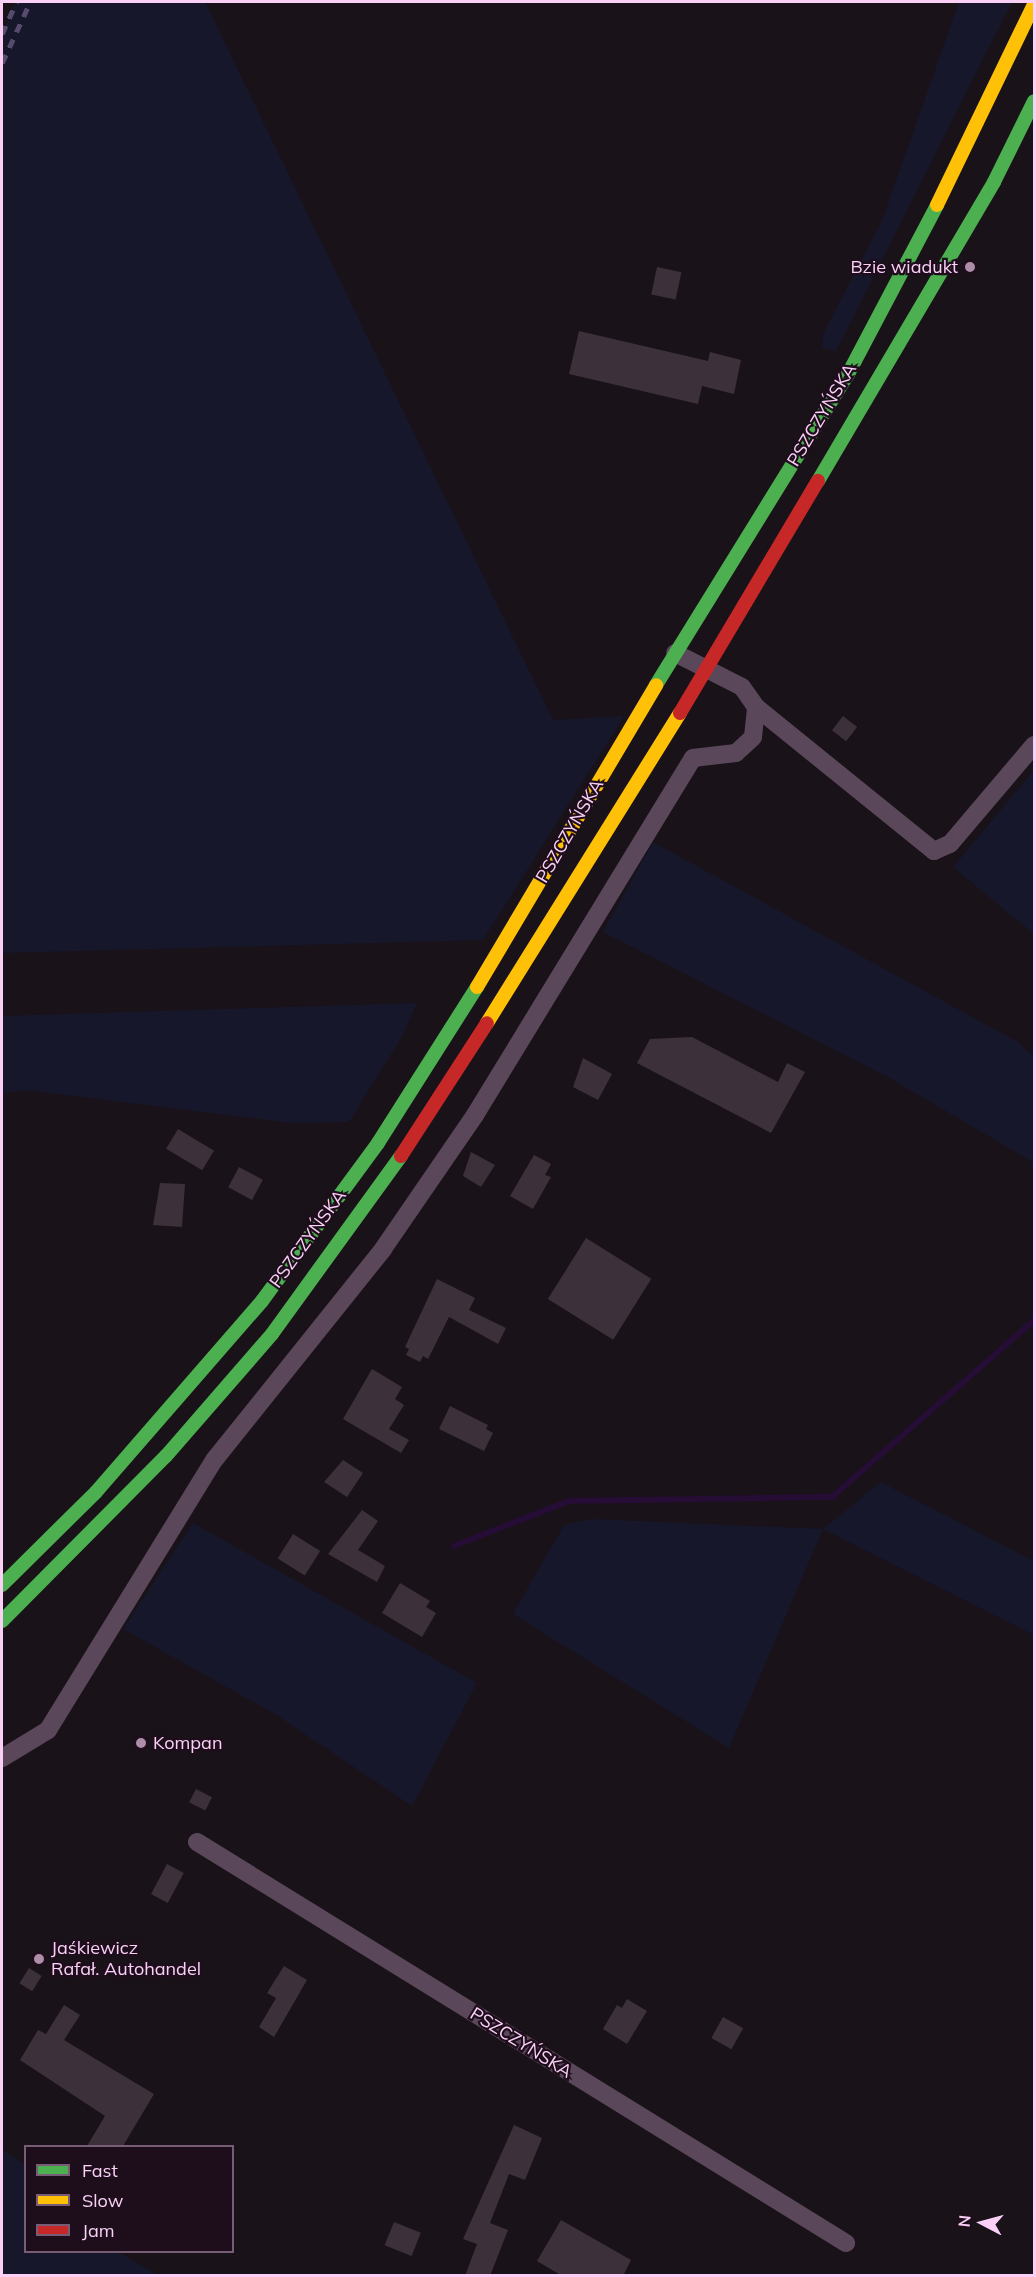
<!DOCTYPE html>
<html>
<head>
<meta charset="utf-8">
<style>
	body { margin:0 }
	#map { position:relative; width:1036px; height:2277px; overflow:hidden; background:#1a1219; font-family:Mulish,sans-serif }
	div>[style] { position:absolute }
	.green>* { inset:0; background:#16172b }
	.stream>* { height:6px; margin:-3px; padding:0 3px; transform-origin:3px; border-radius:3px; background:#250d35 }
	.building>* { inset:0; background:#3c303b; transform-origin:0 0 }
	.street>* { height:18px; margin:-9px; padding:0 9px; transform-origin:9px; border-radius:9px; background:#5a485a }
	.fast>* { height:14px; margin:-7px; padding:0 7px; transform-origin:7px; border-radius:7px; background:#4caf50 }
	.slow>* { height:14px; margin:-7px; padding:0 7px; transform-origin:7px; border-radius:7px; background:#ffc107 }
	.jam>* { height:14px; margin:-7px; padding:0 7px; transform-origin:7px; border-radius:7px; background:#c62828 }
	.rail>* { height:4.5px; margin-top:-2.25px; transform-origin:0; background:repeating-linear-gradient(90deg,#564a6d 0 9px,transparent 0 17px) }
	.dots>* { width:16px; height:16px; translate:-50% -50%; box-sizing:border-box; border:3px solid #1e0e1c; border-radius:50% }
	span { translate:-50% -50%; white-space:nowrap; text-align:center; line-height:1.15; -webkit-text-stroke:4.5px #1e0e1c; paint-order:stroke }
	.poi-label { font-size:18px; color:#fad0f7 }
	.right { translate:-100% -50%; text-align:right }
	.left { translate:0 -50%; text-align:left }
	.street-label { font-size:18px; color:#fad0f7 }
	.frame { position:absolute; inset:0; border:3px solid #fad0f7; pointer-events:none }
	.legend { position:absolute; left:24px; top:2145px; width:210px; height:108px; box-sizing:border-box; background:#1e0e1c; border:2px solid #765c74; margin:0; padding:8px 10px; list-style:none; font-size:18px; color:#fad0f7 }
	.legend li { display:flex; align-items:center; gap:12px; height:30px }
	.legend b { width:30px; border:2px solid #765c74 }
	.north { position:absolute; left:952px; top:2193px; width:60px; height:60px; -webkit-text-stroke:4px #1e0e1c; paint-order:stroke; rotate:276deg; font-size:16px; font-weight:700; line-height:24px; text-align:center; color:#fad0f7 }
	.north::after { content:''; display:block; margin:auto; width:21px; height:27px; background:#fad0f7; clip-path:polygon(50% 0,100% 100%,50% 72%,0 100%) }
</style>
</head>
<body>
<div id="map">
	<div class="green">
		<div style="clip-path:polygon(16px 2px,205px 2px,553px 720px,624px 716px,483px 940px,2px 953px,2px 33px)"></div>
		<div style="clip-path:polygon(959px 2px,1012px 2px,836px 351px,822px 348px,823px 334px,882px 221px)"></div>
		<div style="clip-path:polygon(1034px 770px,1034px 934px,953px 867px)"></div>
		<div style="clip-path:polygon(653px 842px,1016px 1041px,1034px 1057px,1034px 1163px,888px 1077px,603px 932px)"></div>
		<div style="clip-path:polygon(417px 1003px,401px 1038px,349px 1122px,292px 1123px,26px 1090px,2px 1093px,2px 1016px)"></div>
		<div style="clip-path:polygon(881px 1482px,1034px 1561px,1034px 1635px,823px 1529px,729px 1748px,513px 1614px,564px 1525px,591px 1519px,823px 1529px)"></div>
		<div style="clip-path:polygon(193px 1523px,477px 1683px,412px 1806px,275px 1714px,123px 1629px)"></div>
		<div style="clip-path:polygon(2px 2149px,25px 2165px,26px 2252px,118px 2252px,158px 2275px,2px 2275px)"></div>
	</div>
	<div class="stream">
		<div style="left:454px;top:1546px;width:123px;rotate:-21.4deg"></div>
		<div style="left:569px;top:1501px;width:263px;rotate:-0.9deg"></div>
		<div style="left:832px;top:1497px;width:266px;rotate:-41.2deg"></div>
	</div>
	<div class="building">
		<div style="left:657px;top:267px;width:25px;height:28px;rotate:12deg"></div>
		<div style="clip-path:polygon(579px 331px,708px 361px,710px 352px,741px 360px,734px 394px,702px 386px,698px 404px,569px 374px)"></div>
		<div style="left:843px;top:716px;width:18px;height:18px;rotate:38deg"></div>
		<div style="clip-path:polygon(692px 1037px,778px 1082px,787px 1063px,805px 1072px,771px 1133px,637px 1063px,650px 1039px)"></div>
		<div style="clip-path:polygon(583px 1058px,612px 1074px,598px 1100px,573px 1087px)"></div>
		<div style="left:178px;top:1129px;width:42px;height:23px;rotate:31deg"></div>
		<div style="clip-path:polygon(471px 1152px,495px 1165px,481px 1187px,463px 1176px)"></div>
		<div style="clip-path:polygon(534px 1155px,551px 1164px,545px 1175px,551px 1177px,533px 1209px,510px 1196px)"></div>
		<div style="left:239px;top:1167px;width:27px;height:23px;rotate:28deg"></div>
		<div style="clip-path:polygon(160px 1183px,185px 1184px,182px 1227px,153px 1225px)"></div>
		<div style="left:586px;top:1238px;width:77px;height:72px;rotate:32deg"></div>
		<div style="clip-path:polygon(437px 1279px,475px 1298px,469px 1310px,506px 1328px,498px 1344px,449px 1317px,428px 1359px,423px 1356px,420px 1362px,406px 1355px,409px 1349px,405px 1347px)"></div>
		<div style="clip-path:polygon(372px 1369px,402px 1387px,395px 1399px,404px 1405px,389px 1429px,409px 1440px,401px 1453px,343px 1419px)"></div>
		<div style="clip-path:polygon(450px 1406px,488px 1425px,486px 1429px,493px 1433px,484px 1451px,439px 1429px)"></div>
		<div style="clip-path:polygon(343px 1460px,363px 1473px,347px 1497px,324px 1482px)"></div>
		<div style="clip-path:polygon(362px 1510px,378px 1521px,358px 1550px,385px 1566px,377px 1582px,328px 1554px)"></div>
		<div style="left:293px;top:1534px;width:32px;height:29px;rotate:32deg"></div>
		<div style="clip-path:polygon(400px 1583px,430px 1601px,426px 1607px,436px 1613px,422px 1637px,382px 1613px)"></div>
		<div style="left:196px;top:1789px;width:18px;height:15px;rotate:27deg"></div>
		<div style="left:167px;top:1864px;width:19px;height:34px;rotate:28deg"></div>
		<div style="clip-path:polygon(284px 1966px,307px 1980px,274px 2037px,259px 2027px,276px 1998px,267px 1993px)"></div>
		<div style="left:29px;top:1968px;width:15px;height:18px;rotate:32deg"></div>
		<div style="clip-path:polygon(627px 1999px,647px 2011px,627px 2044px,603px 2029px,617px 2005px,622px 2008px)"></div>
		<div style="clip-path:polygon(64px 2005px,80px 2015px,64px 2040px,154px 2094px,123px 2146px,87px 2146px,105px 2116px,20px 2060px,38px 2030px,46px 2034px)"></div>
		<div style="left:723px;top:2017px;width:23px;height:24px;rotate:29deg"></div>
		<div style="clip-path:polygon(514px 2125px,542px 2138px,525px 2180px,509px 2174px,490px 2223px,508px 2230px,490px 2276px,465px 2276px,477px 2244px,463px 2239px)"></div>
		<div style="clip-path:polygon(561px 2220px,631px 2260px,623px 2276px,562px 2276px,537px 2261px)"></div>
		<div style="left:394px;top:2222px;width:29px;height:25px;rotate:22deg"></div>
	</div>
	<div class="street">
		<div style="left:756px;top:707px;width:229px;rotate:39deg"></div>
		<div style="left:934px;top:851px;width:17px;rotate:-24deg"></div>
		<div style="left:950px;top:844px;width:130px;rotate:-49.7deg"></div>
		<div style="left:2px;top:1758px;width:54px;rotate:-31.3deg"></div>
		<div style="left:48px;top:1730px;width:318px;rotate:-58.4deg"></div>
		<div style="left:215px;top:1459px;width:269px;rotate:-51.3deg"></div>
		<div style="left:383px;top:1249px;width:163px;rotate:-55.5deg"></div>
		<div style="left:475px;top:1115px;width:418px;rotate:-58.6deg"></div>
		<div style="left:693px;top:758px;width:43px;rotate:-6.6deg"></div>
		<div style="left:736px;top:753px;width:23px;rotate:-43deg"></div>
		<div style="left:753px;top:737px;width:30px;rotate:-84deg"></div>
		<div style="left:756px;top:707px;width:24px;rotate:-125deg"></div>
		<div style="left:742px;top:687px;width:75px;rotate:-153.1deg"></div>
		<div style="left:197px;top:1842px;width:763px;rotate:31.71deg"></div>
	</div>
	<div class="fast">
		<div style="left:818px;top:481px;width:347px;rotate:-59.5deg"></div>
		<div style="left:994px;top:182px;width:90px;rotate:-63.7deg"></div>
		<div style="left:656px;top:685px;width:363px;rotate:-58.3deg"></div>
		<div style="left:847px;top:376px;width:193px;rotate:-62.2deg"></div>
		<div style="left:2px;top:1585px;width:132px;rotate:-44.7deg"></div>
		<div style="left:96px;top:1492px;width:253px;rotate:-49deg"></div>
		<div style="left:262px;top:1301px;width:196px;rotate:-53.7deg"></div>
		<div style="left:378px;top:1143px;width:185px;rotate:-57.6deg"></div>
		<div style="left:2px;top:1621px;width:233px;rotate:-45.2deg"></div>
		<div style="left:166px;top:1456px;width:162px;rotate:-49deg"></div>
		<div style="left:272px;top:1334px;width:220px;rotate:-54.1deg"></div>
	</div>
	<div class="slow">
		<div style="left:937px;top:205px;width:223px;rotate:-64.2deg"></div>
		<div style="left:477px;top:987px;width:351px;rotate:-59.3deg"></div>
		<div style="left:487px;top:1023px;width:365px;rotate:-58.1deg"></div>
	</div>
	<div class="jam">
		<div style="left:680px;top:713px;width:270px;rotate:-59.3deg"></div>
		<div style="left:401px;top:1156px;width:158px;rotate:-57.1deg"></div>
	</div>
	<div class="rail">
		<div style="left:2px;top:34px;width:35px;rotate:-66deg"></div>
		<div style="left:2px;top:63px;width:67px;rotate:-65.3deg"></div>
	</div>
	<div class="dots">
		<div style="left:970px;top:267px;background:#ac8ea9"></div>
		<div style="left:141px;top:1743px;background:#ac8ea9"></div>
		<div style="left:39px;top:1959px;background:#ac8ea9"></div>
	</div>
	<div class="poi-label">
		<span class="right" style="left:958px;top:267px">Bzie wiadukt</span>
		<span class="left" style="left:153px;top:1743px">Kompan</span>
		<span class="left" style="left:51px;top:1959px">Jaśkiewicz<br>Rafał. Autohandel</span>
	</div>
	<div class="street-label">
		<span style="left:822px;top:415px;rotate:-59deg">PSZCZYŃSKA</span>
		<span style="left:570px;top:831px;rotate:-60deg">PSZCZYŃSKA</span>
		<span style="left:308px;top:1239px;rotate:-54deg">PSZCZYŃSKA</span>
		<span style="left:521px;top:2043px;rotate:32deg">PSZCZYŃSKA</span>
	</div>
	<div class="frame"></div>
	<ul class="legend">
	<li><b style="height:8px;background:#4caf50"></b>Fast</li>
	<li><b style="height:8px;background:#ffc107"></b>Slow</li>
	<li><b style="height:8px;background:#c62828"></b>Jam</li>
	</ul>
	<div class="north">N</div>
</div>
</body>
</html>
